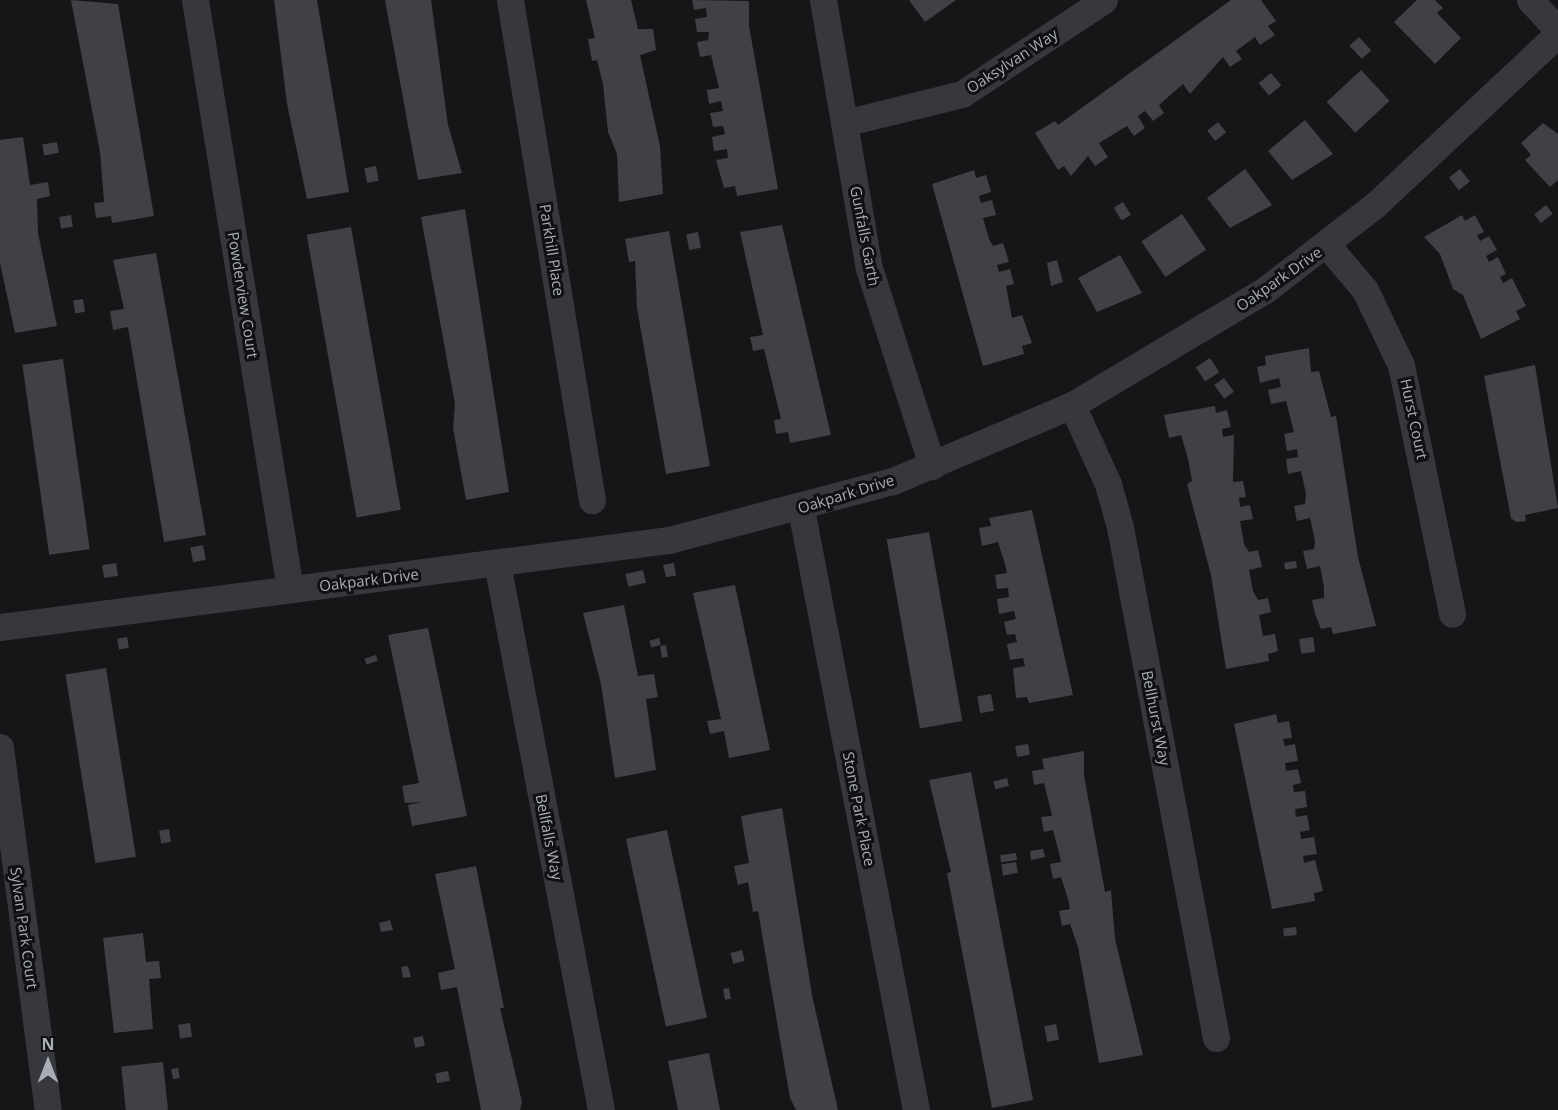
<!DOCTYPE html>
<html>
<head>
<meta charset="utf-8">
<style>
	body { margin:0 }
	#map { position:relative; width:1558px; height:1110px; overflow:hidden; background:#161618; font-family:"Open Sans",sans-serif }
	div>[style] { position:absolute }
	.building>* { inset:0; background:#404145; transform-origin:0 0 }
	.minor>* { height:27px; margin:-13.5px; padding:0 13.5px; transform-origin:13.5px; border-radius:13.5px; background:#37383d }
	span { translate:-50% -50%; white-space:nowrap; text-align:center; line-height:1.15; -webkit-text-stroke:6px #111113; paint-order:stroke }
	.street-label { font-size:15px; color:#a8adb8 }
	.north { position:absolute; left:18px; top:1032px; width:60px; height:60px; -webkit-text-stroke:4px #111113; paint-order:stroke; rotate:0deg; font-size:16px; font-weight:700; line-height:24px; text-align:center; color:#a8adb8 }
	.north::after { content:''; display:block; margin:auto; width:21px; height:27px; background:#a8adb8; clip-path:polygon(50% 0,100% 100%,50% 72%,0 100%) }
</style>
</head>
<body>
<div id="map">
	<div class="building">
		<div style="clip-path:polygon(71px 0,118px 4px,154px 216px,112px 223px,111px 216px,96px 218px,94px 203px,104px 202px,100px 152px)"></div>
		<div style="clip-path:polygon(274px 0,317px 0,349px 192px,307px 199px,287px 104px)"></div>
		<div style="clip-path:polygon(385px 0,431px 0,448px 125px,462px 173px,418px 180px)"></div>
		<div style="clip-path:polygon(586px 0,631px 0,638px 29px,653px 29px,656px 50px,640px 55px,660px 146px,663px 194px,619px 202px,617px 154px,608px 132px,603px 84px,597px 60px,592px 61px,588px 39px,595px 38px)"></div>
		<div style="clip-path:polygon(692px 0,749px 1px,749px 26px,778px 189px,737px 196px,735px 186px,724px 188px,716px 160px,728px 158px,727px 149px,714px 151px,712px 137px,725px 134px,723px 126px,713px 127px,710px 113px,723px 111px,721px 101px,709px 104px,707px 90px,719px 88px,711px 55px,700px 57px,697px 42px,708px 40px,709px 32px,697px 32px,695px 19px,707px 17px,706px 8px,694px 10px)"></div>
		<div style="clip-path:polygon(909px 0,956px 0,925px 22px)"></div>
		<div style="clip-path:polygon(1231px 0,1261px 0,1276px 21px,1268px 26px,1275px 35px,1260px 45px,1255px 37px,1236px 51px,1242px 59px,1230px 67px,1223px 57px,1190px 94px,1183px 84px,1159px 105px,1164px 113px,1153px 121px,1145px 111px,1138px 116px,1145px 128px,1134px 136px,1127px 126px,1099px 143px,1108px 157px,1095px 166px,1088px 156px,1071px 176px,1064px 166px,1058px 170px,1035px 133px,1055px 121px,1058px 125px)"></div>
		<div style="clip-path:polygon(1417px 0,1435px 0,1443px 8px,1437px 13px,1461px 38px,1435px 64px,1394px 22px)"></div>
		<div style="left:1359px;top:37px;width:18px;height:13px;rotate:47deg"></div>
		<div style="left:1361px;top:70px;width:42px;height:47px;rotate:47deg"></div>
		<div style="left:1271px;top:73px;width:16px;height:16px;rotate:50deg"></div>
		<div style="clip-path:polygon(1305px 120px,1333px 154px,1292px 180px,1268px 151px)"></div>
		<div style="left:1218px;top:122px;width:13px;height:14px;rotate:51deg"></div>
		<div style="clip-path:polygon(1543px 123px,1558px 134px,1558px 180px,1550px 187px,1525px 160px,1531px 155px,1521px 143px)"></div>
		<div style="clip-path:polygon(23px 137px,30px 185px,48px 182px,50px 196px,37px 199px,38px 233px,57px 326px,15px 333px,0 263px,0 140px)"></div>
		<div style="left:57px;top:142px;width:11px;height:15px;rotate:80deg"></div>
		<div style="left:376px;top:166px;width:15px;height:12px;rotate:79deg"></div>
		<div style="clip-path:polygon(1245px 169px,1272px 205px,1230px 228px,1207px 198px)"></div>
		<div style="left:1460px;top:169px;width:16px;height:14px;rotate:52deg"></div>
		<div style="clip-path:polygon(974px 170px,976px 178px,986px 175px,991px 192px,979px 196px,981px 203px,992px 200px,996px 215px,983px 218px,989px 239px,993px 246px,1003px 243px,1009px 262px,997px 265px,999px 272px,1010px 269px,1014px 284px,1006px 286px,1012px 318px,1022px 315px,1032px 343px,1022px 346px,1024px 354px,983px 366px,932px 184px)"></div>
		<div style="left:1123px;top:202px;width:15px;height:11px;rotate:58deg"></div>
		<div style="left:1546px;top:205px;width:11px;height:15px;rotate:52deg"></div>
		<div style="clip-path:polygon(465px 209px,509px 492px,466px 500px,453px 428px,455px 404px,421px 217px)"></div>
		<div style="left:1182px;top:214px;width:43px;height:49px;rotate:56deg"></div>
		<div style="left:71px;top:215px;width:12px;height:12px;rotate:81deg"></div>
		<div style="clip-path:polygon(1462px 215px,1465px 221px,1475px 215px,1484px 232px,1477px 235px,1480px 241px,1489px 236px,1497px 250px,1486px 256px,1489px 262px,1498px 257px,1506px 274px,1500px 277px,1503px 283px,1512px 278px,1526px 306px,1516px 311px,1520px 319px,1481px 339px,1463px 295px,1453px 289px,1440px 254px,1424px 237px)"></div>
		<div style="clip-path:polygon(782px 225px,831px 435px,790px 443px,788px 432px,776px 434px,774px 420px,781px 419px,764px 349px,753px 351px,750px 337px,763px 335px,740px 232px)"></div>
		<div style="left:351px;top:227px;width:287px;height:45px;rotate:80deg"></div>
		<div style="clip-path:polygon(669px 231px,710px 466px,666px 474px,637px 308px,635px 261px,629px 262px,625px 239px)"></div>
		<div style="left:698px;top:232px;width:16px;height:12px;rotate:79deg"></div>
		<div style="clip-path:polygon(156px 253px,206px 535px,164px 542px,128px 327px,113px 330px,110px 311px,124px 309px,113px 260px)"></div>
		<div style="clip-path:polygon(1120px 255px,1142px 293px,1097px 312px,1078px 278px)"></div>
		<div style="clip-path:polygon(1057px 260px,1063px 282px,1051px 286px,1047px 263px)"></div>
		<div style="left:83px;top:299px;width:13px;height:10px;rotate:81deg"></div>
		<div style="clip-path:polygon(1309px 348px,1311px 372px,1319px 371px,1331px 417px,1336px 416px,1358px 557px,1376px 626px,1333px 634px,1331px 627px,1321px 629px,1315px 614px,1312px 600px,1324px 598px,1324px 587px,1320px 566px,1307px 569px,1303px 551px,1314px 549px,1315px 541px,1310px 518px,1297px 521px,1294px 506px,1305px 504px,1306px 494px,1301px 471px,1288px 474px,1286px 459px,1298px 457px,1297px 449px,1287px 451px,1284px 434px,1294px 432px,1286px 401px,1271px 404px,1268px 390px,1281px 387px,1279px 378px,1260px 383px,1257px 367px,1266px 365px,1265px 356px)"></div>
		<div style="left:1210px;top:358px;width:17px;height:17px;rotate:57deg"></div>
		<div style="left:63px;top:359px;width:192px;height:41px;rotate:82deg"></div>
		<div style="clip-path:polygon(1535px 365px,1558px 508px,1525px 515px,1526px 521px,1516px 522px,1511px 518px,1484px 376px)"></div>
		<div style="left:1224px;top:378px;width:17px;height:12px;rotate:54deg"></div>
		<div style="clip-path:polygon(1215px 406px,1216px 413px,1227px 410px,1231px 427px,1222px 429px,1223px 437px,1234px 435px,1233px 482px,1243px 481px,1246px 497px,1239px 498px,1240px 507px,1250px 505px,1253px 519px,1240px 521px,1244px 544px,1249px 552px,1258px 550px,1262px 567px,1249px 570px,1253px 591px,1258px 600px,1268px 598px,1271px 612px,1259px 615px,1263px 636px,1275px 634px,1278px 651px,1268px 654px,1269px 661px,1226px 669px,1211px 575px,1187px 484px,1192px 481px,1188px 459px,1181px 435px,1169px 438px,1164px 415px)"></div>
		<div style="clip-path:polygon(1032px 510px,1073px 695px,1029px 703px,1027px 697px,1016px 698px,1013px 668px,1025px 666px,1023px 658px,1010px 660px,1007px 644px,1017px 642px,1015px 634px,1007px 635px,1004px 622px,1016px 619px,1014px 611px,999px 614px,997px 599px,1009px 597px,1008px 588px,997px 589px,995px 575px,1007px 573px,1005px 564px,998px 542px,982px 546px,979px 528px,991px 526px,989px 518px)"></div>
		<div style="left:929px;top:532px;width:192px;height:43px;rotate:80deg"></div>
		<div style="left:203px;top:545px;width:15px;height:13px;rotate:79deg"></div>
		<div style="left:1296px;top:561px;width:7px;height:12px;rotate:82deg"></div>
		<div style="left:116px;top:563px;width:13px;height:14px;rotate:81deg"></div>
		<div style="clip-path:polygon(674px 563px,676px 576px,666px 577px,663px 565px)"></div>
		<div style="left:643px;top:570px;width:13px;height:18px;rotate:77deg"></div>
		<div style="clip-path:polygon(735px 585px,770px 750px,729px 758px,724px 731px,710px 734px,707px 721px,721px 719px,693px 593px)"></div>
		<div style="clip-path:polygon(624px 605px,638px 676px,654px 674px,658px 697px,646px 699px,656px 770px,615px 778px,601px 684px,583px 613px)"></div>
		<div style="clip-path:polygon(428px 628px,467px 816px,412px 826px,408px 805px,422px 802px,405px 803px,402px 786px,419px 783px,388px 635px)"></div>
		<div style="left:127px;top:637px;width:11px;height:10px;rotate:80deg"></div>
		<div style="left:1313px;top:637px;width:15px;height:14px;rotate:82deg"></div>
		<div style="left:659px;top:638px;width:7px;height:10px;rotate:74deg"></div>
		<div style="left:666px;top:645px;width:12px;height:6px;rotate:81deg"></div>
		<div style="left:376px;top:655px;width:6px;height:12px;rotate:72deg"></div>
		<div style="left:106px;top:668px;width:191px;height:41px;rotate:81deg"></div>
		<div style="left:991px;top:694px;width:17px;height:14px;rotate:80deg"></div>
		<div style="clip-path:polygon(1276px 714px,1278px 723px,1289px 721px,1292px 738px,1283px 739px,1285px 746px,1295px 744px,1298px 761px,1285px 763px,1286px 771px,1298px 769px,1301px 783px,1293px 785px,1294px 792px,1305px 791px,1307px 807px,1295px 809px,1296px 817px,1307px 815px,1310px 830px,1300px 832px,1301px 839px,1314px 837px,1317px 854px,1303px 856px,1304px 863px,1315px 860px,1323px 891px,1314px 893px,1315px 901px,1272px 909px,1234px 724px)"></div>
		<div style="left:1028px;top:744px;width:11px;height:13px;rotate:80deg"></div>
		<div style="clip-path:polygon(1084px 751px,1084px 775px,1105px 892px,1111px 890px,1115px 939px,1143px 1055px,1099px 1063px,1078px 947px,1070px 924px,1062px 926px,1059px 911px,1070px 909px,1068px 899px,1061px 877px,1053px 879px,1050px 864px,1061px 862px,1059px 853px,1053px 830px,1044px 832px,1041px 817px,1052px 816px,1050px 807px,1044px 783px,1034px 785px,1032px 771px,1044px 769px,1042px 759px)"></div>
		<div style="clip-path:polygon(971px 772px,1033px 1100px,992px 1108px,947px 873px,951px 872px,929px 780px)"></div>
		<div style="left:1007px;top:778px;width:8px;height:14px;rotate:76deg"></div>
		<div style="clip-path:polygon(782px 808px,812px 995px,838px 1110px,796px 1110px,790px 1098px,758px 911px,753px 912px,748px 882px,738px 885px,734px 866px,749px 863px,741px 816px)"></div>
		<div style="left:169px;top:829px;width:13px;height:10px;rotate:81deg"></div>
		<div style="left:667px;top:830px;width:192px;height:42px;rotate:78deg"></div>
		<div style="clip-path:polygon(1043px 849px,1045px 857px,1031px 860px,1030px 851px)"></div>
		<div style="left:1016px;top:853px;width:7px;height:16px;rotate:82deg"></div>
		<div style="left:1016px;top:862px;width:11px;height:15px;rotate:80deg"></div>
		<div style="clip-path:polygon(476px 866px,504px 1008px,500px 1008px,522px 1102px,520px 1110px,481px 1110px,457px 987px,441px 990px,438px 973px,455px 969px,435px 874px)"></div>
		<div style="clip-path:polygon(390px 920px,393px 930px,381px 932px,379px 923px)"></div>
		<div style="left:1296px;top:927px;width:8px;height:13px;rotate:83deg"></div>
		<div style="clip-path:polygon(143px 933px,146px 962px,159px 961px,161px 978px,149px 979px,153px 1029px,114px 1033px,103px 938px)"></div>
		<div style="left:742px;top:950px;width:11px;height:12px;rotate:75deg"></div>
		<div style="clip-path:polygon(408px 966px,411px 977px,403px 978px,401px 967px)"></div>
		<div style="left:729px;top:988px;width:11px;height:6px;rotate:80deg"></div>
		<div style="left:190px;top:1023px;width:14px;height:12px;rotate:82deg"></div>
		<div style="left:1056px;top:1024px;width:16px;height:12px;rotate:79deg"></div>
		<div style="left:423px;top:1036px;width:10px;height:10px;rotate:79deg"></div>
		<div style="clip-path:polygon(709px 1053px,720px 1110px,678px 1110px,668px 1061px)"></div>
		<div style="left:163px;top:1062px;width:48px;height:42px;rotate:84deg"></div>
		<div style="left:178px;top:1068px;width:10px;height:7px;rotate:79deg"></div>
		<div style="left:448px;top:1071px;width:10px;height:13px;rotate:79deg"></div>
	</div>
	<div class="minor">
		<div style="left:195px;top:0;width:597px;rotate:80.84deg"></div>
		<div style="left:510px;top:0;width:507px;rotate:80.69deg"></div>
		<div style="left:823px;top:0;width:272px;rotate:80.3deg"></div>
		<div style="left:869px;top:268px;width:208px;rotate:72.3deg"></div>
		<div style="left:1530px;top:0;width:41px;rotate:47deg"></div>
		<div style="left:844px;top:123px;width:122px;rotate:-13.8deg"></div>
		<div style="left:962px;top:94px;width:170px;rotate:-33.5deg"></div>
		<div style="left:1327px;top:245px;width:59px;rotate:49.8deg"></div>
		<div style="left:1365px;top:290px;width:83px;rotate:64.4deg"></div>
		<div style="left:1401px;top:365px;width:254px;rotate:78.4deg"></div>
		<div style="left:1072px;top:405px;width:87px;rotate:65.5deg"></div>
		<div style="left:1108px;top:484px;width:45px;rotate:74.4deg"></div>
		<div style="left:1120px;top:527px;width:520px;rotate:79.36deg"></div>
		<div style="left:801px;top:509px;width:612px;rotate:79.17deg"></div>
		<div style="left:497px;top:563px;width:557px;rotate:79.23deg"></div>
		<div style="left:0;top:627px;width:675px;rotate:-7.41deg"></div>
		<div style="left:669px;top:540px;width:232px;rotate:-14.8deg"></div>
		<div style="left:893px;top:481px;width:194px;rotate:-23deg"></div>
		<div style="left:1072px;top:405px;width:225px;rotate:-30.8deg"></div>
		<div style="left:1265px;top:290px;width:139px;rotate:-37.7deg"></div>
		<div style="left:1375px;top:205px;width:250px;rotate:-43.1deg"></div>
		<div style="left:0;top:747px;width:366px;rotate:82.5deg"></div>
	</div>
	<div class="street-label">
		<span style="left:1012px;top:61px;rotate:-33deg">Oaksylvan Way</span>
		<span style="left:865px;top:236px;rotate:79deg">Gunfalls Garth</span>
		<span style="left:552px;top:250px;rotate:81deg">Parkhill Place</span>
		<span style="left:1279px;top:279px;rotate:-35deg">Oakpark Drive</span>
		<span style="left:243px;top:295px;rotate:81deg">Powderview Court</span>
		<span style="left:1414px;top:419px;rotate:78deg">Hurst Court</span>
		<span style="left:846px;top:494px;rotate:-17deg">Oakpark Drive</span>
		<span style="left:369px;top:580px;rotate:-7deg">Oakpark Drive</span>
		<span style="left:1156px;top:718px;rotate:79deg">Bellhurst Way</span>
		<span style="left:859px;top:809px;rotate:79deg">Stone Park Place</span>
		<span style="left:549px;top:837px;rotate:79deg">Bellfalls Way</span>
		<span style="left:24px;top:928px;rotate:82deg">Sylvan Park Court</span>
	</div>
	<div class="north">N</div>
</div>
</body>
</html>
